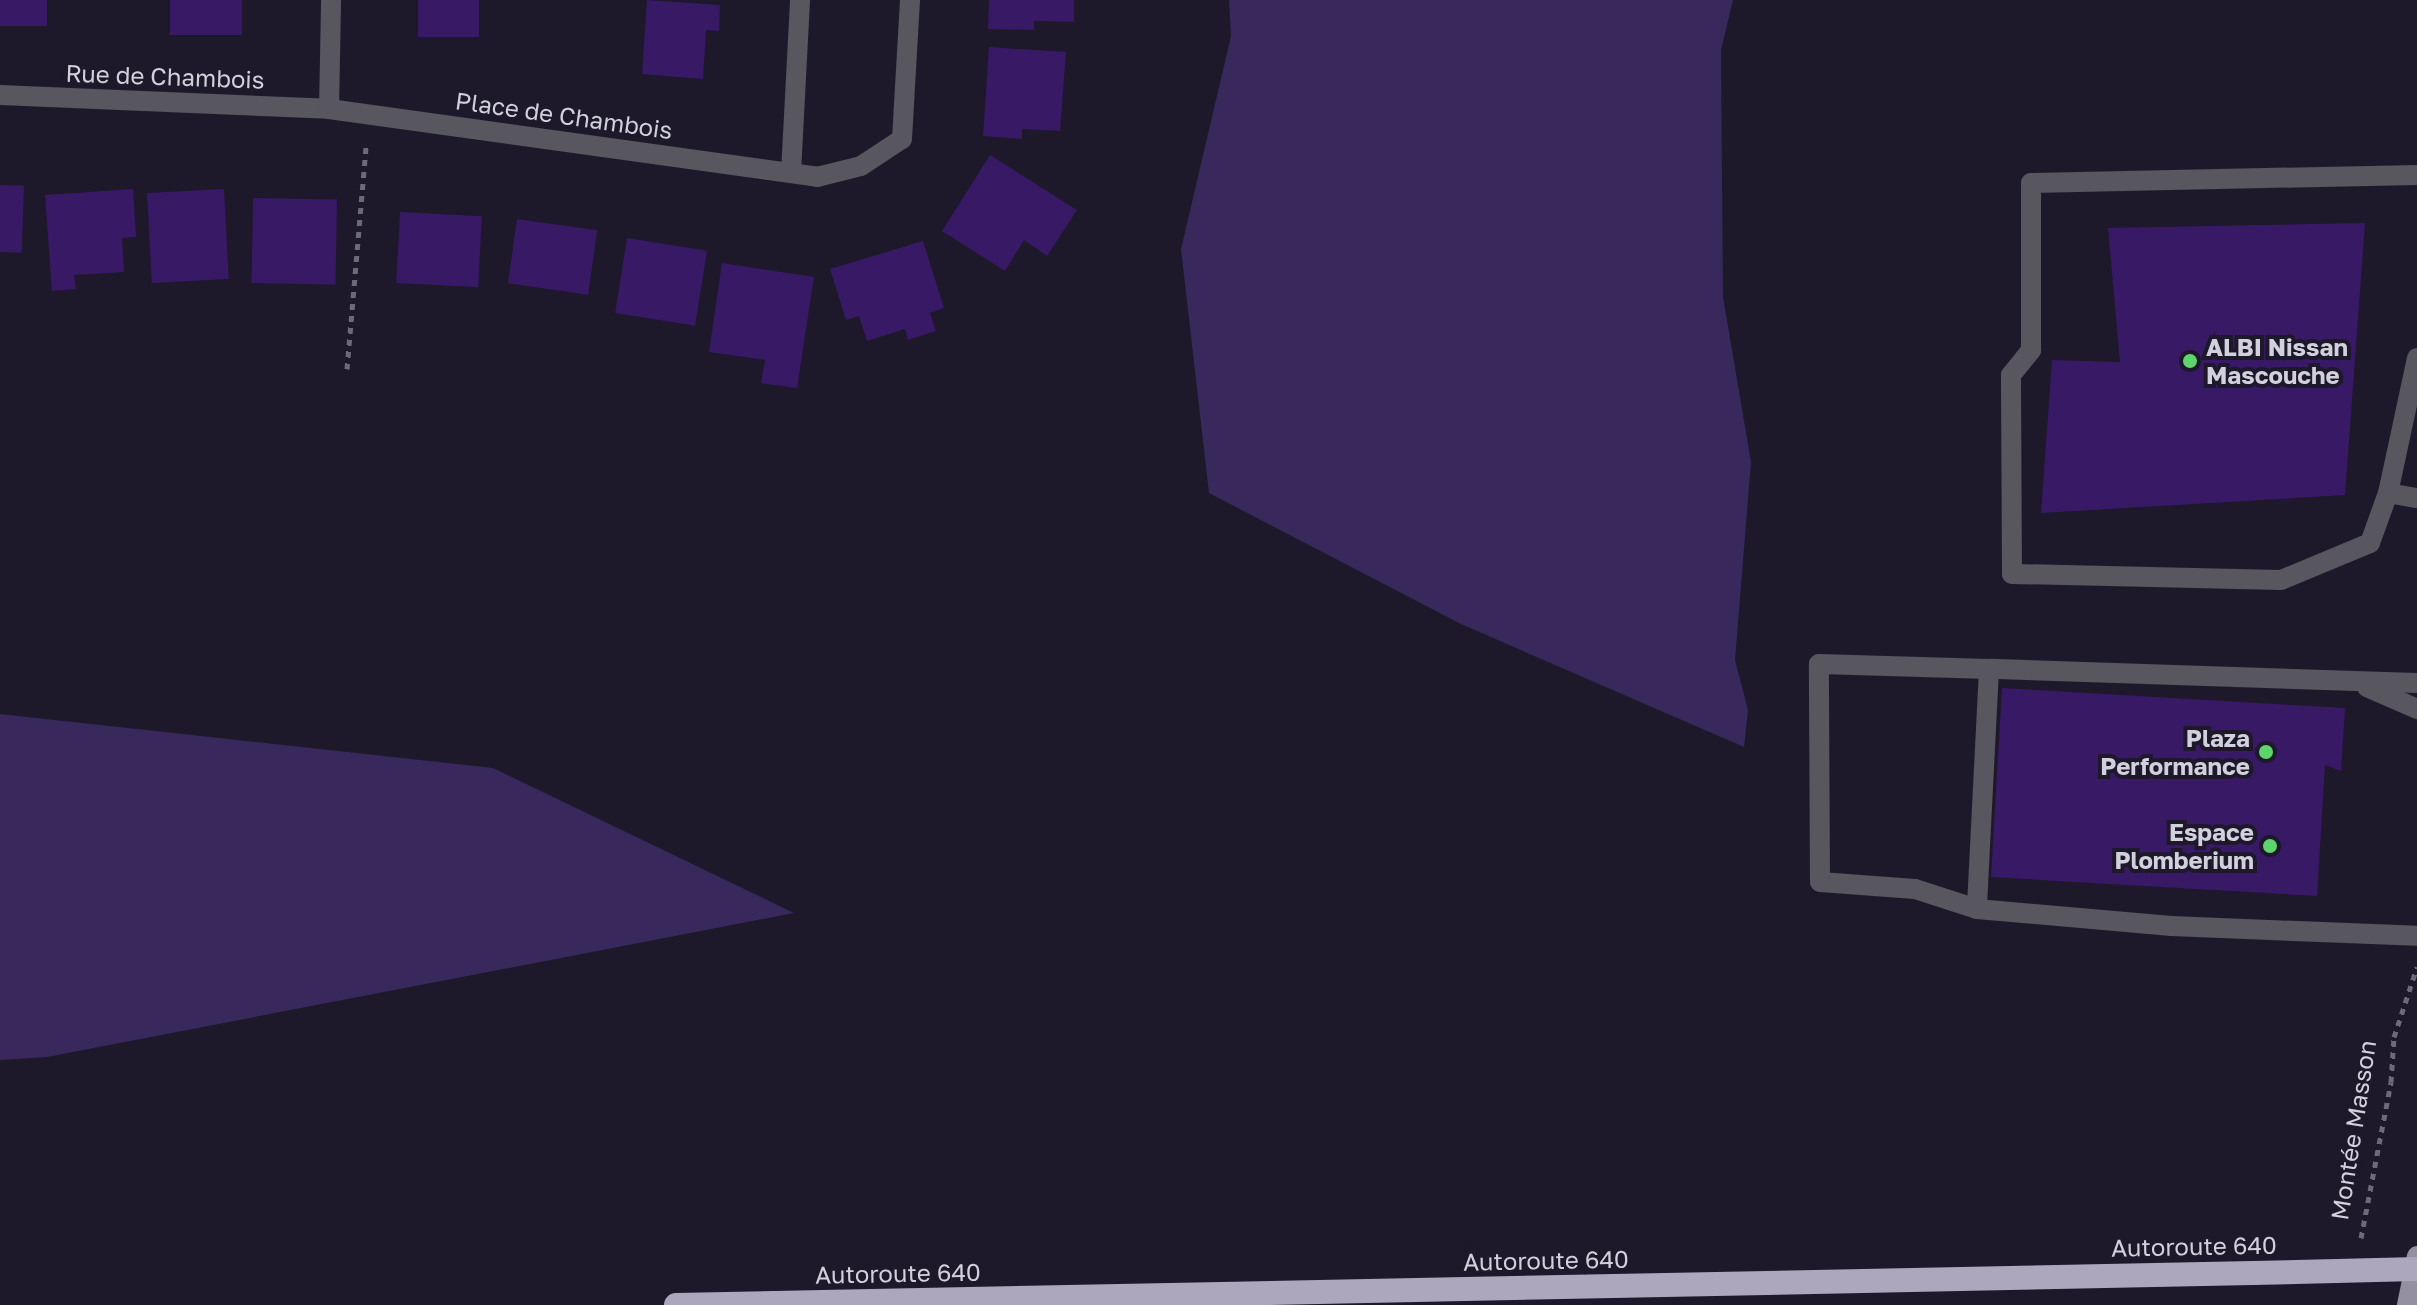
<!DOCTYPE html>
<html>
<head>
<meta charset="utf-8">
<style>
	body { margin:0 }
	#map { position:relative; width:2417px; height:1305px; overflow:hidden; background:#1d192a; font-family:"Golos Text",sans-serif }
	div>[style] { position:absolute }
	.green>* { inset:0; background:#39285c }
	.building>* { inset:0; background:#371966; transform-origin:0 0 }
	.path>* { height:5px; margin-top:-2.5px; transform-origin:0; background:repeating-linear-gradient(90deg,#6c6978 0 6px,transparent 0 12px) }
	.service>* { height:20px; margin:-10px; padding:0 10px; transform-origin:10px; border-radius:10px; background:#58565f }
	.minor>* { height:20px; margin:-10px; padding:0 10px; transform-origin:10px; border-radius:10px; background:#58565f }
	.primary>* { height:20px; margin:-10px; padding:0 10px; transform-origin:10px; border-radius:10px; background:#9490a2 }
	.motorway>* { height:24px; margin:-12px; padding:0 12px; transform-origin:12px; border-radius:12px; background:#aca7bd }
	.motorway-bridge>* { height:24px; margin:-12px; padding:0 12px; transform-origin:12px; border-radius:12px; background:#aca7bd }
	.dots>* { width:22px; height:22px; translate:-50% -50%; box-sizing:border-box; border:4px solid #1d192a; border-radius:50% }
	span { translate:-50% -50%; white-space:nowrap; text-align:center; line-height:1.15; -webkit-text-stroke:8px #1d192a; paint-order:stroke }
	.street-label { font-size:24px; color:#d2d0dc }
	.poi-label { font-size:24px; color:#d2d0dc; font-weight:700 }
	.left { translate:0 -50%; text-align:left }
	.right { translate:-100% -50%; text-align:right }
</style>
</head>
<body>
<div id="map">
	<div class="green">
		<div style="clip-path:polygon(1229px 0,1733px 0,1721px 50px,1723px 297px,1751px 462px,1735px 660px,1748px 710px,1744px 747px,1461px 624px,1209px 493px,1181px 249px,1231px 36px)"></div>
		<div style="clip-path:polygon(0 714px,493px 768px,794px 913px,47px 1057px,0 1060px)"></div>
	</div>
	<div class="building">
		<div style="left:0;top:0;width:47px;height:26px"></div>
		<div style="left:170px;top:0;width:72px;height:35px"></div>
		<div style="left:418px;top:0;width:61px;height:37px"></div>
		<div style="clip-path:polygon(647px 0,720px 5px,719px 31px,706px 30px,703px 79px,642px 74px)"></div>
		<div style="clip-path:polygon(989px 0,1074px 0,1074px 22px,1034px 21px,1034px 30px,988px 29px)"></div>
		<div style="clip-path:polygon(989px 47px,1066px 52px,1060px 131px,1022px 129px,1022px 139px,983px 136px)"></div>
		<div style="clip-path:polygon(990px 155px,1077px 210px,1047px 256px,1024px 240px,1005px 271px,942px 231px)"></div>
		<div style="left:0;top:185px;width:24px;height:67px;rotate:2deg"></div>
		<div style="clip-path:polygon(133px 189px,136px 237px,122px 238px,124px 272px,74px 275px,76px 289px,52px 291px,45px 195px)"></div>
		<div style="left:224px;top:189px;width:90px;height:77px;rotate:87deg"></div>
		<div style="left:253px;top:198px;width:84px;height:85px;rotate:1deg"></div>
		<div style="left:400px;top:212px;width:82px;height:71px;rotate:3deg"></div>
		<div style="left:517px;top:219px;width:81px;height:65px;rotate:8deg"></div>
		<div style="clip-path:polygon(2365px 223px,2345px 495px,2041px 513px,2052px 360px,2120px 362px,2108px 228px)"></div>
		<div style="left:627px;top:238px;width:81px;height:76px;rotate:9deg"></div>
		<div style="clip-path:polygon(923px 241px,944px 308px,930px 313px,936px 331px,908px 340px,905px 329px,867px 341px,859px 316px,846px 320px,830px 269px)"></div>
		<div style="clip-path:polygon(722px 263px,814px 277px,797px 388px,761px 383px,765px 360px,709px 352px)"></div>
		<div style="clip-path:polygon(2002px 688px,2345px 708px,2341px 771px,2325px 765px,2317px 896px,1991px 877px)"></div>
	</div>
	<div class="path">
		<div style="left:347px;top:369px;width:223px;rotate:-85.1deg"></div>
		<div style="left:2361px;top:1238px;width:159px;rotate:-79.1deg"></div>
		<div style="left:2391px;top:1082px;width:45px;rotate:-86.2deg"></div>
		<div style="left:2394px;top:1037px;width:74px;rotate:-71.8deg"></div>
	</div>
	<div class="service">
		<div style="left:2417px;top:358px;width:138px;rotate:102.1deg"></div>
		<div style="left:2388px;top:493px;width:29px;rotate:10deg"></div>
		<div style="left:2388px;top:493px;width:53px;rotate:109.8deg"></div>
		<div style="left:2370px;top:543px;width:96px;rotate:157.4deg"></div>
		<div style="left:2281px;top:580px;width:269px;rotate:-178.7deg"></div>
		<div style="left:2012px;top:574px;width:199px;rotate:-90.3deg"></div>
		<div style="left:2011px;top:375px;width:32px;rotate:-51deg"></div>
		<div style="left:2031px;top:350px;width:167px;rotate:-90deg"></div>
		<div style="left:2031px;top:183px;width:386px;rotate:-1.2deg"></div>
		<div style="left:2417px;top:683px;width:428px;rotate:-178.1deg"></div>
		<div style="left:1989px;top:669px;width:240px;rotate:92.9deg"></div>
		<div style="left:1977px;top:909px;width:195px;rotate:5deg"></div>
		<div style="left:2171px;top:926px;width:246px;rotate:2.3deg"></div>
		<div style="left:2367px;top:687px;width:55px;rotate:23.7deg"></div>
		<div style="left:1977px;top:909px;width:65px;rotate:-162.1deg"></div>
		<div style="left:1915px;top:889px;width:95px;rotate:-175.8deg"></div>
		<div style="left:1820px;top:882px;width:218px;rotate:-90.3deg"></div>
		<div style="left:1819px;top:664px;width:170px;rotate:1.7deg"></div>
	</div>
	<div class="minor">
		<div style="left:0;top:95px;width:329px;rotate:2.4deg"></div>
		<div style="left:329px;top:109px;width:493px;rotate:7.9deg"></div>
		<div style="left:817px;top:177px;width:45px;rotate:-14deg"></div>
		<div style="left:861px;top:166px;width:49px;rotate:-33.4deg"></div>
		<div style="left:902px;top:139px;width:139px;rotate:-86.7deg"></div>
		<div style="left:329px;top:109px;width:109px;rotate:-88.9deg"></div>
		<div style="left:791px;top:173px;width:173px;rotate:-87deg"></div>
	</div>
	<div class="primary">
		<div style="left:2407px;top:1305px;width:50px;rotate:-78.5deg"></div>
	</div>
	<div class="motorway">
		<div style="left:676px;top:1305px;width:1577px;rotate:-1.16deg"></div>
	</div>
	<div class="motorway-bridge">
		<div style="left:2253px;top:1273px;width:164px;rotate:-1.4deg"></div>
	</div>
	<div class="dots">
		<div style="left:2190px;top:361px;background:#5ed56c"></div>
		<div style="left:2266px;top:752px;background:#5ed56c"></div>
		<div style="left:2270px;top:846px;background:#5ed56c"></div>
	</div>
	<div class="street-label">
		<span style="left:165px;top:76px;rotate:2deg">Rue de Chambois</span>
		<span style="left:564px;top:115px;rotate:8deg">Place de Chambois</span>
		<span style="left:2353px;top:1130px;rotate:-81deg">Montée Masson</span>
		<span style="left:2194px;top:1246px;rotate:-1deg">Autoroute 640</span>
		<span style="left:1546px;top:1260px;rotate:-1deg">Autoroute 640</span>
		<span style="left:898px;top:1273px;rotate:-1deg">Autoroute 640</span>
	</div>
	<div class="poi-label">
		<span class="left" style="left:2206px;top:361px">ALBI Nissan<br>Mascouche</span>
		<span class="right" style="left:2250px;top:752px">Plaza<br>Performance</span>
		<span class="right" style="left:2254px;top:846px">Espace<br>Plomberium</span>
	</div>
</div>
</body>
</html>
